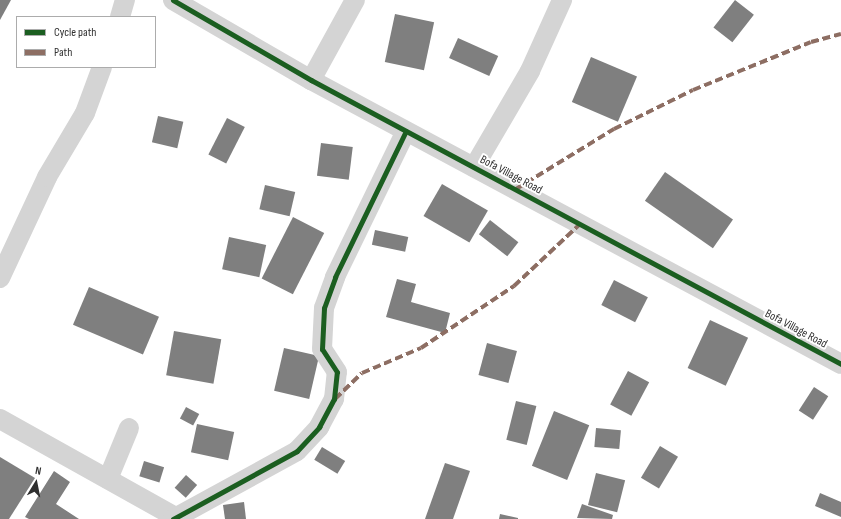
<!DOCTYPE html>
<html>
<head>
<meta charset="utf-8">
<style>
	body { margin:0 }
	#map { position:relative; width:841px; height:519px; overflow:hidden; background:#fff; font-family:"Sofia Sans Condensed",sans-serif }
	div>[style] { position:absolute }
	.building>* { inset:0; background:#7f7f7f; transform-origin:0 0 }
	.street>* { height:20px; margin:-10px; padding:0 10px; transform-origin:10px; border-radius:10px; background:#d4d4d4 }
	.quiet>* { height:4px; margin-top:-2px; transform-origin:0; background:repeating-linear-gradient(90deg,#8d6e63 0 8px,transparent 0 12px) }
	.cycleway>* { height:5px; margin:-2.5px; padding:0 2.5px; transform-origin:2.5px; border-radius:2.5px; background:#1b5e20 }
	span { translate:-50% -50%; white-space:nowrap; text-align:center; line-height:1.15; -webkit-text-stroke:4px #fff; paint-order:stroke }
	.street-label { font-size:12px; color:#2f2f2f }
	.legend { position:absolute; left:16px; top:16px; width:140px; height:52px; box-sizing:border-box; background:#fff; border:1px solid #acacac; margin:0; padding:5px 7px; list-style:none; font-size:12px; color:#2f2f2f }
	.legend li { display:flex; align-items:center; gap:8px; height:20px }
	.legend b { width:20px; border:1px solid #acacac }
	.north { position:absolute; left:16px; top:463px; width:40px; height:40px; -webkit-text-stroke:3px #fff; paint-order:stroke; rotate:10deg; font-size:11px; font-weight:700; line-height:16px; text-align:center; color:#2f2f2f }
	.north::after { content:''; display:block; margin:auto; width:14px; height:18px; background:#2f2f2f; clip-path:polygon(50% 0,100% 100%,50% 72%,0 100%) }
</style>
</head>
<body>
<div id="map">
	<div class="building">
		<div style="clip-path:polygon(0 0,11px 0,0 20px)"></div>
		<div style="left:735px;top:0;width:24px;height:35px;rotate:38deg"></div>
		<div style="left:395px;top:14px;width:40px;height:49px;rotate:12deg"></div>
		<div style="left:458px;top:38px;width:44px;height:22px;rotate:24deg"></div>
		<div style="left:591px;top:57px;width:50px;height:49px;rotate:23deg"></div>
		<div style="left:158px;top:116px;width:26px;height:27px;rotate:13deg"></div>
		<div style="left:227px;top:118px;width:20px;height:41px;rotate:27deg"></div>
		<div style="left:321px;top:143px;width:32px;height:33px;rotate:7deg"></div>
		<div style="left:665px;top:172px;width:83px;height:35px;rotate:35deg"></div>
		<div style="left:442px;top:184px;width:53px;height:37px;rotate:30deg"></div>
		<div style="left:265px;top:185px;width:31px;height:25px;rotate:13deg"></div>
		<div style="left:293px;top:217px;width:35px;height:69px;rotate:27deg"></div>
		<div style="left:490px;top:220px;width:36px;height:18px;rotate:38deg"></div>
		<div style="left:375px;top:230px;width:34px;height:15px;rotate:12deg"></div>
		<div style="left:229px;top:237px;width:38px;height:33px;rotate:12deg"></div>
		<div style="clip-path:polygon(397px 279px,416px 284px,411px 302px,450px 313px,445px 333px,386px 317px)"></div>
		<div style="left:614px;top:280px;width:38px;height:28px;rotate:27deg"></div>
		<div style="left:89px;top:287px;width:76px;height:41px;rotate:23deg"></div>
		<div style="left:710px;top:320px;width:42px;height:53px;rotate:25deg"></div>
		<div style="left:174px;top:331px;width:48px;height:45px;rotate:10deg"></div>
		<div style="left:487px;top:343px;width:31px;height:33px;rotate:15deg"></div>
		<div style="left:284px;top:348px;width:36px;height:44px;rotate:13deg"></div>
		<div style="left:628px;top:371px;width:24px;height:38px;rotate:28deg"></div>
		<div style="left:814px;top:387px;width:17px;height:28px;rotate:33deg"></div>
		<div style="left:516px;top:401px;width:21px;height:40px;rotate:14deg"></div>
		<div style="left:186px;top:407px;width:15px;height:13px;rotate:28deg"></div>
		<div style="left:554px;top:411px;width:38px;height:59px;rotate:22deg"></div>
		<div style="left:197px;top:424px;width:38px;height:29px;rotate:12deg"></div>
		<div style="left:596px;top:428px;width:25px;height:19px;rotate:5deg"></div>
		<div style="left:660px;top:446px;width:21px;height:37px;rotate:31deg"></div>
		<div style="left:322px;top:447px;width:27px;height:15px;rotate:31deg"></div>
		<div style="clip-path:polygon(0 457px,35px 478px,9px 519px,0 519px)"></div>
		<div style="left:144px;top:461px;width:21px;height:16px;rotate:17deg"></div>
		<div style="clip-path:polygon(445px 463px,470px 471px,453px 519px,425px 519px)"></div>
		<div style="clip-path:polygon(54px 471px,70px 482px,56px 504px,79px 519px,29px 519px,25px 517px)"></div>
		<div style="left:596px;top:473px;width:30px;height:33px;rotate:14deg"></div>
		<div style="left:186px;top:475px;width:15px;height:17px;rotate:42deg"></div>
		<div style="clip-path:polygon(820px 493px,841px 502px,841px 517px,815px 506px)"></div>
		<div style="clip-path:polygon(244px 502px,246px 519px,225px 519px,223px 505px)"></div>
		<div style="clip-path:polygon(582px 504px,613px 515px,612px 519px,577px 518px)"></div>
		<div style="clip-path:polygon(500px 514px,518px 518px,518px 519px,499px 519px)"></div>
	</div>
	<div class="street">
		<div style="left:173px;top:0;width:160px;rotate:30.1deg"></div>
		<div style="left:311px;top:80px;width:601px;rotate:28.18deg"></div>
		<div style="left:120px;top:17px;width:18px;rotate:-74deg"></div>
		<div style="left:311px;top:80px;width:91px;rotate:-61.2deg"></div>
		<div style="left:474px;top:167px;width:111px;rotate:-59.7deg"></div>
		<div style="left:530px;top:71px;width:78px;rotate:-65.7deg"></div>
		<div style="left:0;top:278px;width:111px;rotate:-65deg"></div>
		<div style="left:47px;top:177px;width:74px;rotate:-59.3deg"></div>
		<div style="left:85px;top:113px;width:49px;rotate:-69.7deg"></div>
		<div style="left:0;top:419px;width:201px;rotate:29.2deg"></div>
		<div style="left:108px;top:479px;width:55px;rotate:-67.6deg"></div>
		<div style="left:173px;top:519px;width:141px;rotate:-28.7deg"></div>
		<div style="left:297px;top:451px;width:33px;rotate:-47deg"></div>
		<div style="left:319px;top:427px;width:32px;rotate:-62deg"></div>
		<div style="left:334px;top:399px;width:27px;rotate:-84deg"></div>
		<div style="left:337px;top:372px;width:27px;rotate:-123deg"></div>
		<div style="left:322px;top:349px;width:41px;rotate:-87.2deg"></div>
		<div style="left:324px;top:308px;width:33px;rotate:-70deg"></div>
		<div style="left:335px;top:277px;width:162px;rotate:-64.1deg"></div>
	</div>
	<div class="quiet">
		<div style="left:516px;top:189px;width:115px;rotate:-31.5deg"></div>
		<div style="left:614px;top:129px;width:88px;rotate:-26.3deg"></div>
		<div style="left:693px;top:90px;width:127px;rotate:-22.1deg"></div>
		<div style="left:811px;top:42px;width:31px;rotate:-15deg"></div>
		<div style="left:335px;top:399px;width:37px;rotate:-44deg"></div>
		<div style="left:362px;top:373px;width:64px;rotate:-23deg"></div>
		<div style="left:421px;top:348px;width:112px;rotate:-33.7deg"></div>
		<div style="left:514px;top:286px;width:91px;rotate:-43.2deg"></div>
	</div>
	<div class="cycleway">
		<div style="left:173px;top:0;width:160px;rotate:30.1deg"></div>
		<div style="left:311px;top:80px;width:601px;rotate:28.18deg"></div>
		<div style="left:173px;top:519px;width:141px;rotate:-28.7deg"></div>
		<div style="left:297px;top:451px;width:33px;rotate:-47deg"></div>
		<div style="left:319px;top:427px;width:32px;rotate:-62deg"></div>
		<div style="left:334px;top:399px;width:27px;rotate:-84deg"></div>
		<div style="left:337px;top:372px;width:27px;rotate:-123deg"></div>
		<div style="left:322px;top:349px;width:41px;rotate:-87.2deg"></div>
		<div style="left:324px;top:308px;width:33px;rotate:-70deg"></div>
		<div style="left:335px;top:277px;width:162px;rotate:-64.1deg"></div>
	</div>
	<div class="street-label">
		<span style="left:511px;top:175px;rotate:28deg">Bofa Village Road</span>
		<span style="left:796px;top:329px;rotate:28deg">Bofa Village Road</span>
	</div>
	<ul class="legend">
	<li><b style="height:5px;background:#1b5e20"></b>Cycle path</li>
	<li><b style="height:5px;background:#8d6e63"></b>Path</li>
	</ul>
	<div class="north">N</div>
</div>
</body>
</html>
